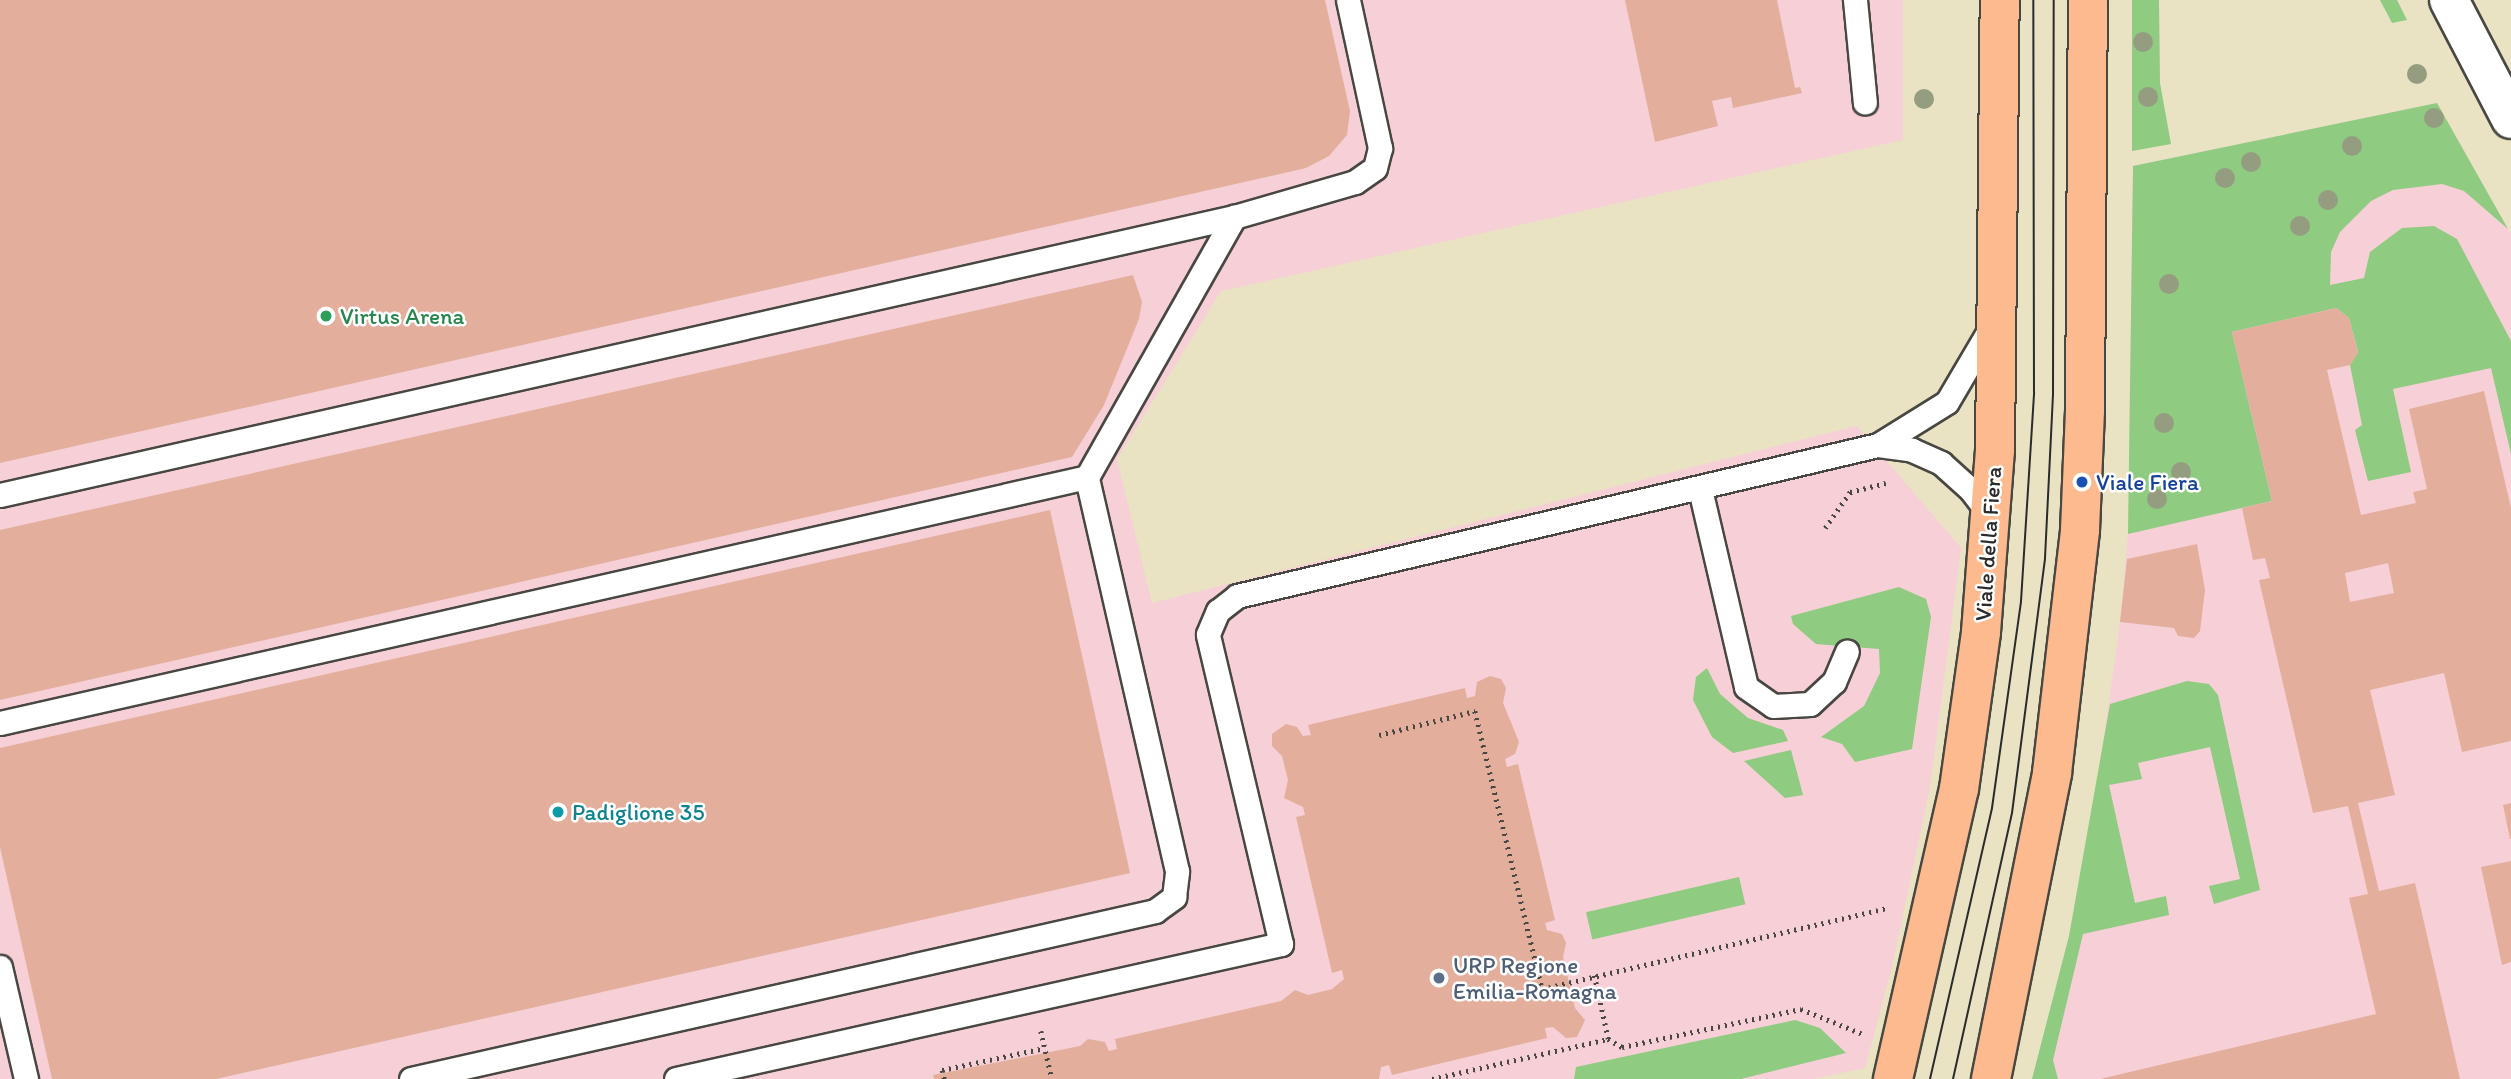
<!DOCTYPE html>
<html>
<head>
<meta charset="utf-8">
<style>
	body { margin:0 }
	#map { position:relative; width:2511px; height:1079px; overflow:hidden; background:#e9e3c3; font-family:Itim,sans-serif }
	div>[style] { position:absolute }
	.built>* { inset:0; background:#f6cfd7 }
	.green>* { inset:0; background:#8fcb80; transform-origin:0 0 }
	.building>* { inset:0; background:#e3af9c }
	.path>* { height:4.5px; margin-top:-2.25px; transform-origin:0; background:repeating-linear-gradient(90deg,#484742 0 2px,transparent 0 7px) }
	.roads { filter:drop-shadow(2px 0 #484742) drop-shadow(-2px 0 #484742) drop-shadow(0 2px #484742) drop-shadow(0 -2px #484742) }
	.service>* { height:23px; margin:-11.5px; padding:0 11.5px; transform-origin:11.5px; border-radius:11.5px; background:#fff }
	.tertiary>* { height:38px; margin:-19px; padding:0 19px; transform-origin:19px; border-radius:19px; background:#fff }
	.primary>* { height:38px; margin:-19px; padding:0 19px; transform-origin:19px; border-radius:19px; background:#fcba8e }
	.tram>* { height:2px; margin:-1px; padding:0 1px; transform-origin:1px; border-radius:1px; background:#2b2b2b }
	.trees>* { width:20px; height:20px; margin:-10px; border-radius:50%; background:#949d80 }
	.dots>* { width:19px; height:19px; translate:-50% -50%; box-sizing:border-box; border:4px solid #fff; border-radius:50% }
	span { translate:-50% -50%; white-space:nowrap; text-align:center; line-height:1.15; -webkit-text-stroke:5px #fff; paint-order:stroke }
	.leisure-label { font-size:23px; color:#27864d }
	.left { translate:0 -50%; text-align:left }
	.transit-label { font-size:23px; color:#164399 }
	.street-label { font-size:23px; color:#2b2b2b }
	.culture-label { font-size:23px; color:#0d838f }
	.service-label { font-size:23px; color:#4e5e75 }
</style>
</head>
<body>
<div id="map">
	<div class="built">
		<div style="clip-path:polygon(0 0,1903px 0,1903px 140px,1221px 291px,1117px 459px,1152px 603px,1857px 426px,1961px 548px,1930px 787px,1891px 971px,1865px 1068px,1813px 1079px,0 1079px)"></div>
		<div style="clip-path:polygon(2437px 103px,2511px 234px,2511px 1079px,2032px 1079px,2069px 936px,2094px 810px,2120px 622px,2128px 534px,2133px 166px)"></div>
	</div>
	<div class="green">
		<div style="clip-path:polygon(2132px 0,2159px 0,2160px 83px,2171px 144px,2132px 151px)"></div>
		<div style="clip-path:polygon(2380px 0,2397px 0,2407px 20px,2392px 23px)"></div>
		<div style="clip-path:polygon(2437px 103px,2508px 229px,2464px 191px,2442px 184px,2393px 190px,2371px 201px,2340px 232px,2331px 252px,2330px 285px,2364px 278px,2370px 252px,2402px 228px,2434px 226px,2457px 239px,2511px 341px,2511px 454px,2491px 368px,2393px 389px,2411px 472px,2368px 481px,2355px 430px,2362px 425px,2350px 365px,2358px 352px,2349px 318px,2336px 308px,2232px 332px,2272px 501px,2128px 534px,2133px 166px)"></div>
		<div style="clip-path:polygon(1899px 587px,1926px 599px,1931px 617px,1912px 749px,1855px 762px,1842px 744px,1821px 737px,1864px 706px,1880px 673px,1879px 649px,1816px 644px,1793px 624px,1791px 616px)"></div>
		<div style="clip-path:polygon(1707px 668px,1720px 694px,1748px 718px,1783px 730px,1788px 741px,1733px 753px,1712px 737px,1693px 700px,1696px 677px)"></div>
		<div style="clip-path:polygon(2187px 681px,2209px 684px,2218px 695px,2260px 890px,2214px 904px,2209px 886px,2240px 879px,2210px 747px,2138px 763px,2142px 779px,2109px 785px,2135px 903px,2166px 896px,2169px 915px,2083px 934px,2053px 1060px,2058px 1079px,2032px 1079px,2069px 936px,2110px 704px)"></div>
		<div style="clip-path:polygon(1791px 750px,1803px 795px,1785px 798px,1744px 761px)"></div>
		<div style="left:1739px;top:877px;width:28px;height:157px;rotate:77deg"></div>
		<div style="clip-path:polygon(1795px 1020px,1820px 1028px,1846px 1053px,1741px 1079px,1574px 1079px,1576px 1067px)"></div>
	</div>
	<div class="building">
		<div style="clip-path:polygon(0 0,1325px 0,1350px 111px,1347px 135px,1329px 156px,1306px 168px,0 463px)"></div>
		<div style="clip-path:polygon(1625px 0,1777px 0,1795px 88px,1800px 87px,1802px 93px,1733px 108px,1731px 97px,1712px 101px,1718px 126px,1655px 142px)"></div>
		<div style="clip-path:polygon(1133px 275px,1142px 302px,1139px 319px,1104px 405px,1072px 457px,0 700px,0 530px)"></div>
		<div style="clip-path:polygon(evenodd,2336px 308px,2349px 318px,2358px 353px,2350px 365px,2327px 370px,2361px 515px,2416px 503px,2413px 492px,2427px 489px,2409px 409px,2484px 391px,2511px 508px,2511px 741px,2462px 752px,2444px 673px,2370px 690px,2395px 795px,2358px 803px,2379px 891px,2415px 883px,2460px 1079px,2100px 1079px,2376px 1014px,2349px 898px,2368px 894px,2348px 806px,2313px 813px,2259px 580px,2270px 578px,2265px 558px,2253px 560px,2242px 508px,2272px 501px,2232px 332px,2336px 308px,2388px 563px,2394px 593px,2350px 602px,2345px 573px,2388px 563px)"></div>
		<div style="clip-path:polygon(1050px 510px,1130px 873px,216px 1079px,52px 1079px,0 847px,0 748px)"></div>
		<div style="clip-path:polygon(2197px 544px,2205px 590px,2200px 631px,2194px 638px,2178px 636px,2174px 628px,2120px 622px,2127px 559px)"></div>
		<div style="clip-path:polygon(1490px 676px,1501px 679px,1506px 688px,1503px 703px,1519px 742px,1515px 754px,1505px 759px,1507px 767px,1518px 764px,1555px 920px,1545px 923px,1547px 930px,1562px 934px,1566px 943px,1563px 957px,1575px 1008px,1585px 1020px,1577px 1037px,1566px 1038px,1553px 1027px,1545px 1028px,1547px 1038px,1392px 1075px,1389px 1065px,1381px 1067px,1379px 1079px,934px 1079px,933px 1075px,1080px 1046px,1088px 1039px,1105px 1042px,1109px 1051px,1117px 1049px,1115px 1039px,1281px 1001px,1295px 990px,1308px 995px,1332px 989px,1344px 979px,1342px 970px,1332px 973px,1296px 817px,1305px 815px,1303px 807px,1284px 798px,1288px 780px,1282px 756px,1272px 746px,1272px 734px,1286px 724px,1297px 727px,1303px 736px,1311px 735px,1308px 725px,1465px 688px,1467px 698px,1475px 696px,1477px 682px)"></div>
		<div style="clip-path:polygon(2511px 803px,2511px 839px,2510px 839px,2503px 805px)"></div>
		<div style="clip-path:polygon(2511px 861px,2511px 962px,2502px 965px,2481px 867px)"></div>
	</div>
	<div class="path">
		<div style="left:1825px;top:528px;width:44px;rotate:-55.2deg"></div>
		<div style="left:1850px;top:492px;width:37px;rotate:-14deg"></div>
		<div style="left:1379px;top:735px;width:99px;rotate:-14deg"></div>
		<div style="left:1475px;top:711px;width:286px;rotate:76.4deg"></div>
		<div style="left:1542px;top:989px;width:355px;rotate:-13.2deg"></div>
		<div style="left:1041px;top:1031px;width:49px;rotate:77.1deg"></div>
		<div style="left:1608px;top:1039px;width:16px;rotate:30deg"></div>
		<div style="left:1622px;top:1047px;width:183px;rotate:-12deg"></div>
		<div style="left:1801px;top:1009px;width:67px;rotate:22deg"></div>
		<div style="left:944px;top:1079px;width:9px;rotate:-103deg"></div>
		<div style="left:942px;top:1070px;width:105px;rotate:-12.1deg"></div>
		<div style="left:1432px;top:1079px;width:180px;rotate:-12.8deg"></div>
		<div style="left:1608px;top:1039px;width:66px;rotate:-102.3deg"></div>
	</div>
	<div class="roads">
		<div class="service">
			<div style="left:1855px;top:0;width:103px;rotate:84.5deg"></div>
			<div style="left:1878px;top:445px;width:34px;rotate:8deg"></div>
			<div style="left:1912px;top:450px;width:32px;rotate:24deg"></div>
			<div style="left:1941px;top:463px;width:40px;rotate:42deg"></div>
			<div style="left:1971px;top:490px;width:34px;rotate:53deg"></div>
			<div style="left:1700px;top:489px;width:203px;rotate:76.9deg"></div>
			<div style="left:1746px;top:687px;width:33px;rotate:35deg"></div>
			<div style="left:1773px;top:706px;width:37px;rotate:-3deg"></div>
			<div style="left:1810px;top:704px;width:33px;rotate:-43deg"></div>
			<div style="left:1834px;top:682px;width:33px;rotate:-67deg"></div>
			<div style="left:0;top:495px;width:1265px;rotate:-12.7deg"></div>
			<div style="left:1234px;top:217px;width:126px;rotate:-16.1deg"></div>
			<div style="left:1355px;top:182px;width:24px;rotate:-35deg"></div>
			<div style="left:1375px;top:168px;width:21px;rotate:-76deg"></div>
			<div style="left:1380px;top:148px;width:151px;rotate:-102.2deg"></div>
			<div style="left:0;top:723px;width:1114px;rotate:-12.75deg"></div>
			<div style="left:1087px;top:477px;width:299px;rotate:-60.5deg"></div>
			<div style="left:0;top:967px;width:115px;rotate:76.9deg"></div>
			<div style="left:411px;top:1079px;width:763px;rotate:-12.72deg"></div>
			<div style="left:1155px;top:911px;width:24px;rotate:-36deg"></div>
			<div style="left:1174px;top:897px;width:26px;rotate:-83deg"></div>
			<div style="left:1177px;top:871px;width:404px;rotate:-102.9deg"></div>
			<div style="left:676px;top:1079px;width:620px;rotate:-12.58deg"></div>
			<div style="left:1281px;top:944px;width:318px;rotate:-103.3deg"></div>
			<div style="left:1208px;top:634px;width:25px;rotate:-67deg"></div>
			<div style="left:1218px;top:611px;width:24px;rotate:-38deg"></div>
			<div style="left:1237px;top:596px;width:659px;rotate:-13.26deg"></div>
			<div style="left:1878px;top:445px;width:81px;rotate:-31.9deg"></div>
			<div style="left:1947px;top:402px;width:85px;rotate:-59.5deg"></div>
		</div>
		<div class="tertiary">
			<div style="left:2449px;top:0;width:134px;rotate:62.5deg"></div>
		</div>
		<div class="primary">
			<div style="left:1893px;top:1079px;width:297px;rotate:-77.2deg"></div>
			<div style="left:1959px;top:789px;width:159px;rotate:-82deg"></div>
			<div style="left:1981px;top:632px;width:182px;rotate:-85.6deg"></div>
			<div style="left:1995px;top:451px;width:451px;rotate:-89.4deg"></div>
			<div style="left:1991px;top:1079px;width:312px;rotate:-78.7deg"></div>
			<div style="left:2052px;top:773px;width:245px;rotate:-83.4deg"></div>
			<div style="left:2080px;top:530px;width:119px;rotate:-87.6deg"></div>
			<div style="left:2085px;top:411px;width:411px;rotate:-89.6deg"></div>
		</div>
	</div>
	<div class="tram">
		<div style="left:1930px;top:1079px;width:278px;rotate:-77.1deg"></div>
		<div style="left:1992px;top:808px;width:209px;rotate:-82deg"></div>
		<div style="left:2021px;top:601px;width:209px;rotate:-86.4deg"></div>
		<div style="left:2034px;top:392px;width:392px;rotate:-90.1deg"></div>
		<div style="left:1953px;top:1079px;width:272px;rotate:-77.5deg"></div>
		<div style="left:2012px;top:813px;width:257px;rotate:-82.6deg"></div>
		<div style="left:2045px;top:558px;width:165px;rotate:-87.2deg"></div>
		<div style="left:2053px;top:393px;width:393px;rotate:-89.9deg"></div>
	</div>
	<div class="trees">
		<div style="left:2143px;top:42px"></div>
		<div style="left:2417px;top:74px"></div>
		<div style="left:2148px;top:97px"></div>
		<div style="left:1924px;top:99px"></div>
		<div style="left:2434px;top:118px"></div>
		<div style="left:2352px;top:146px"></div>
		<div style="left:2251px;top:162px"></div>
		<div style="left:2225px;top:178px"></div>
		<div style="left:2328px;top:200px"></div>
		<div style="left:2300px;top:226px"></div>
		<div style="left:2169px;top:284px"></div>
		<div style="left:2164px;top:423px"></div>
		<div style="left:2181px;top:472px"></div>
		<div style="left:2157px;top:499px"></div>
	</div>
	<div class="dots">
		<div style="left:326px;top:316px;background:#2e9e5b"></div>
		<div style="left:2082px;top:482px;background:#1a4fb4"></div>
		<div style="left:558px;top:812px;background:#0f9aa8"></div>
		<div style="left:1439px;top:978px;background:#5c6f8a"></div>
	</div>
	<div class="leisure-label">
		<span class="left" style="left:340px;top:316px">Virtus Arena</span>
	</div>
	<div class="transit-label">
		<span class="left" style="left:2096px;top:482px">Viale Fiera</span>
	</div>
	<div class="street-label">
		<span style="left:1988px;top:544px;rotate:-86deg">Viale della Fiera</span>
	</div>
	<div class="culture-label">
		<span class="left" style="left:572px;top:812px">Padiglione 35</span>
	</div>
	<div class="service-label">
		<span class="left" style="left:1453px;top:978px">URP Regione<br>Emilia-Romagna</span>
	</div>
</div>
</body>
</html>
